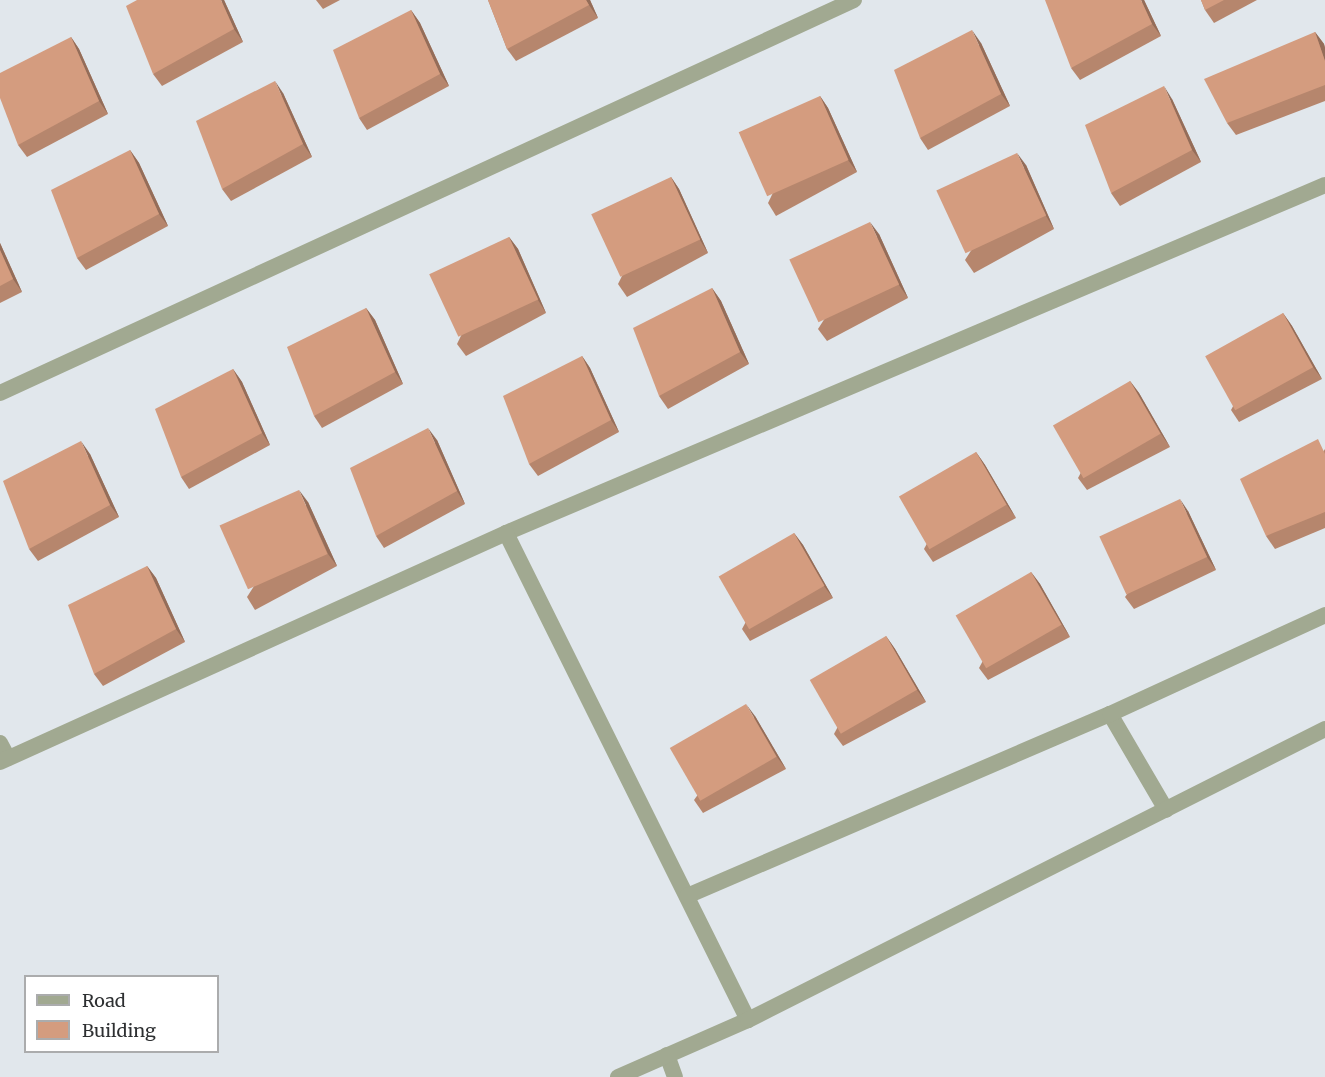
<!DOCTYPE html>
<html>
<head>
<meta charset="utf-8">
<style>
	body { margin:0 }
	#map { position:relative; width:1325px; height:1077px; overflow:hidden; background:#e1e7ec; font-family:Merriweather,serif }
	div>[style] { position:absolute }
	.minor>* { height:16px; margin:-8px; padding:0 8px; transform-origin:8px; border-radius:8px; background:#a1a991 }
	.wall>* { inset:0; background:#b6866d }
	.shaded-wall>* { inset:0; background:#946d59 }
	.building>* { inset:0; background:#d49c7f; transform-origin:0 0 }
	span { translate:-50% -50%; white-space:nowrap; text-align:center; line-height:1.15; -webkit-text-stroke:6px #fff; paint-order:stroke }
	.legend { position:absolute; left:24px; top:975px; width:195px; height:78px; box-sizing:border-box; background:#fff; border:2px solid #abacad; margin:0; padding:8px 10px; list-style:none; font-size:18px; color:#2e3032 }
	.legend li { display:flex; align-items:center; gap:12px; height:30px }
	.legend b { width:30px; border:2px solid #abacad }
</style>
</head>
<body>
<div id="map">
	<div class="minor">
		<div style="left:0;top:393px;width:940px;rotate:-24.71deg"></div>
		<div style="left:506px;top:533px;width:890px;rotate:-23.02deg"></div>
		<div style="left:1110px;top:714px;width:111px;rotate:59.7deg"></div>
		<div style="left:0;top:743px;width:17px;rotate:62deg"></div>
		<div style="left:0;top:762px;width:555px;rotate:-24.35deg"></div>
		<div style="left:506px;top:533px;width:544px;rotate:63.58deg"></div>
		<div style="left:687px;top:896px;width:460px;rotate:-23.3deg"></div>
		<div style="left:1110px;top:714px;width:237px;rotate:-24.7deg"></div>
		<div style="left:667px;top:1055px;width:23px;rotate:70deg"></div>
		<div style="left:618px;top:1077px;width:142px;rotate:-23.7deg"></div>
		<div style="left:748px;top:1020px;width:646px;rotate:-26.76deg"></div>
	</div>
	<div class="wall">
		<div style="clip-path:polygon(224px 0,243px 42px,162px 86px,153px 74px)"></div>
		<div style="clip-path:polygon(316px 0,340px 0,323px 9px)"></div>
		<div style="clip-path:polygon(488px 0,590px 0,598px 18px,516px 61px,507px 49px)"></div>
		<div style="clip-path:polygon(1144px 0,1161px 36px,1080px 80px,1071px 68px)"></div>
		<div style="clip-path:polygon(1201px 0,1257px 0,1214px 23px,1205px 10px)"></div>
		<div style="clip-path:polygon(411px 10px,420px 23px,449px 86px,367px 130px,359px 118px)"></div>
		<div style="clip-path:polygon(1315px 32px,1324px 44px,1325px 48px,1325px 101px,1236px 135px,1227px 123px)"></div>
		<div style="clip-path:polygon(71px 37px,79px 49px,108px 114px,27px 157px,18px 145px)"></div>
		<div style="clip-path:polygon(981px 43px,1010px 106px,928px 150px,920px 138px)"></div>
		<div style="clip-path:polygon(283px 93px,312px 157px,231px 201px,222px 189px)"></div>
		<div style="clip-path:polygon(820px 96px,828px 108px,857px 172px,776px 216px,768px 203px)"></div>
		<div style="clip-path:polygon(1172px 99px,1201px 162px,1120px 206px,1111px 193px)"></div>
		<div style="clip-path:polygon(130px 150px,139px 163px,168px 226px,86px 270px,77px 258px)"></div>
		<div style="clip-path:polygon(1026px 165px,1054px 229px,974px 273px,965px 260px)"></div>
		<div style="clip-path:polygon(671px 177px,679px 189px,708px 253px,627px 297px,618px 284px)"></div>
		<div style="clip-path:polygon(879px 234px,908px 298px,827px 341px,818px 329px)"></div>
		<div style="clip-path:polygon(509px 237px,518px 249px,546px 313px,466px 356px,457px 344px)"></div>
		<div style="clip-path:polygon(0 243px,22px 292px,0 303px)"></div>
		<div style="clip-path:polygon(712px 288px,721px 301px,749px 364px,668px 409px,659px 396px)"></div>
		<div style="clip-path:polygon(366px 308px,375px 320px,403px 384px,322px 428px,314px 416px)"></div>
		<div style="clip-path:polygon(1283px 313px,1292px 326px,1322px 379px,1239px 422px,1231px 410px)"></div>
		<div style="clip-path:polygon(582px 356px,590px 368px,619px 432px,538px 476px,529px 464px)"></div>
		<div style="clip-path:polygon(233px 369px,242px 382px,270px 445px,189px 489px,181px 477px)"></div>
		<div style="clip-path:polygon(1130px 381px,1139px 393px,1170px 447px,1087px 490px,1078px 478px)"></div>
		<div style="clip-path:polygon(437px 440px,465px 504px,384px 548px,376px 536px)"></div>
		<div style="clip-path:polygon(1325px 449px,1325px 528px,1275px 549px,1266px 536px)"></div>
		<div style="clip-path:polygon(976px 452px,985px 465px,1016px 518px,933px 562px,924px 549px)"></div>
		<div style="clip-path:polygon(90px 454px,119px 517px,38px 561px,29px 549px)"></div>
		<div style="clip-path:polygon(308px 502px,337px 566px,255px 610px,247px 597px)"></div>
		<div style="clip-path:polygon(1188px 511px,1216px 570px,1134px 609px,1125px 597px)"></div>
		<div style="clip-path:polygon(794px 533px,803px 545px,833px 598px,750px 641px,742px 629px)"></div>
		<div style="clip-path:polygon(147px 566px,156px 578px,185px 642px,103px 686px,94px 674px)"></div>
		<div style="clip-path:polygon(1031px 572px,1040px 584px,1070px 637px,988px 680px,979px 668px)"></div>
		<div style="clip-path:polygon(886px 636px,895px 649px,926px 702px,843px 746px,834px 734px)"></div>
		<div style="clip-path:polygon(755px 716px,786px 769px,703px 813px,694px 800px)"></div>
	</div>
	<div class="shaded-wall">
		<div style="clip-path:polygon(221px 0,224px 0,243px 42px,234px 29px)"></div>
		<div style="clip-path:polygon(586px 0,590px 0,598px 18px,589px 5px)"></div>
		<div style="clip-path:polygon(1141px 0,1144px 0,1161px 36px,1152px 24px)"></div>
		<div style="clip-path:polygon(411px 10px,420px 23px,449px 86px,440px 74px)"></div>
		<div style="clip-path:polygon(972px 30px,981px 43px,1010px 106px,1001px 94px)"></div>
		<div style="clip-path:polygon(1315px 32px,1324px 44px,1325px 48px,1325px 61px)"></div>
		<div style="clip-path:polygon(71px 37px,79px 49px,108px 114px,99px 101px)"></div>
		<div style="clip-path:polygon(275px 81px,283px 93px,312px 157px,303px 144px)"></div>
		<div style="clip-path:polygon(1164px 86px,1172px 99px,1201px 162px,1192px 150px)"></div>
		<div style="clip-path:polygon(820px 96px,828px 108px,857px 172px,848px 160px)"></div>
		<div style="clip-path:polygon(130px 150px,139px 163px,168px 226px,159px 214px)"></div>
		<div style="clip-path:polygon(1017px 153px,1026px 165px,1054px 229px,1046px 216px)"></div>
		<div style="clip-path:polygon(671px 177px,679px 189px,708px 253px,700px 240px)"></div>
		<div style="clip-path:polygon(870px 222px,879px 234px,908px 298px,899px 285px)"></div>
		<div style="clip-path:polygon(509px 237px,518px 249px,546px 313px,538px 300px)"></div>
		<div style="clip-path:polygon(0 243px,22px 292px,13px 279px,0 250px)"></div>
		<div style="clip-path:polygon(712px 288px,721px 301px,749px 364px,740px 352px)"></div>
		<div style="clip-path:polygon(366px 308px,375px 320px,403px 384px,395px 372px)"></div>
		<div style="clip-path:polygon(1283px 313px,1292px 326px,1322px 379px,1313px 367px)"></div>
		<div style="clip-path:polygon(582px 356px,590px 368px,619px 432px,611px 420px)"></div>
		<div style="clip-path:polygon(233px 369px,242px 382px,270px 445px,262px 433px)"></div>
		<div style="clip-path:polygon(1130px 381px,1139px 393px,1170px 447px,1161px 434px)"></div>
		<div style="clip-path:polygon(428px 428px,437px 440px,465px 504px,457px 491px)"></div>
		<div style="clip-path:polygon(81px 441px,90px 454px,119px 517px,110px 505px)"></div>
		<div style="clip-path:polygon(976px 452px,985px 465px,1016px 518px,1007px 505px)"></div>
		<div style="clip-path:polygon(299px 490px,308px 502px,337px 566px,328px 554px)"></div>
		<div style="clip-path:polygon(1180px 499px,1188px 511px,1216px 570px,1207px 557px)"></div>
		<div style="clip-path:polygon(794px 533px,803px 545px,833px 598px,824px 586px)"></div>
		<div style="clip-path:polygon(147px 566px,156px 578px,185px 642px,176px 629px)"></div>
		<div style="clip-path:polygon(1031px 572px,1040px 584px,1070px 637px,1062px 625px)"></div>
		<div style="clip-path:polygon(886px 636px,895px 649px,926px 702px,917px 690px)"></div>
		<div style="clip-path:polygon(746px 704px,755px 716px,786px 769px,777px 757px)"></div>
	</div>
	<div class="building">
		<div style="clip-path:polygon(137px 0,221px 0,234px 29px,153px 74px,126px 6px)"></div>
		<div style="clip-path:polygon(488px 0,586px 0,589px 5px,507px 49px)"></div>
		<div style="clip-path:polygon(1045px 0,1141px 0,1152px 24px,1071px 68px)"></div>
		<div style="clip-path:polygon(1201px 0,1224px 0,1205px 10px)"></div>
		<div style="clip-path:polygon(411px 10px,440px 74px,359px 118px,333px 50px)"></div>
		<div style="clip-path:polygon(972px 30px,1001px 94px,920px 138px,894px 70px)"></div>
		<div style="clip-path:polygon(1315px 32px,1325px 61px,1325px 85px,1227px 123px,1204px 79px)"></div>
		<div style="clip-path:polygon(71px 37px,99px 101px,18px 145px,0 98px,0 73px)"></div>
		<div style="clip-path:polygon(275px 81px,303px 144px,222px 189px,196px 121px)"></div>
		<div style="clip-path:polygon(1164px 86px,1192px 150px,1111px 193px,1085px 125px)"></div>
		<div style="left:820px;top:96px;width:70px;height:89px;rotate:66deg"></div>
		<div style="clip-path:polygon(130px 150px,159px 214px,77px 258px,51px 190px)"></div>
		<div style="left:1017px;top:153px;width:69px;height:89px;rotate:65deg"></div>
		<div style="left:671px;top:177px;width:69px;height:88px;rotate:65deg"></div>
		<div style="left:870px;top:222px;width:69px;height:89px;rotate:65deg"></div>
		<div style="left:509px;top:237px;width:69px;height:88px;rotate:65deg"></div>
		<div style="clip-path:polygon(0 250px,13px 279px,0 286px)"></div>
		<div style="clip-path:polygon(712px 288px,740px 352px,659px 396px,633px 328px)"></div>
		<div style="clip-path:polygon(366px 308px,395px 372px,314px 416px,287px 347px)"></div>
		<div style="left:1283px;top:313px;width:62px;height:89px;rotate:61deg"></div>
		<div style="clip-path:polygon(582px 356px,611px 420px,529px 464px,503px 396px)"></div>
		<div style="clip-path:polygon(233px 369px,262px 433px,181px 477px,155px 409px)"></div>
		<div style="left:1130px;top:381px;width:61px;height:89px;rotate:60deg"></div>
		<div style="clip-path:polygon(428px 428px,457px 491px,376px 536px,350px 468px)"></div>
		<div style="clip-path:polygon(1318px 439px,1325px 454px,1325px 512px,1266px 536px,1240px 479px)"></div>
		<div style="clip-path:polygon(81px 441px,110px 505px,29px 549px,3px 481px)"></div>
		<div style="left:976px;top:452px;width:61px;height:89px;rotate:60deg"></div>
		<div style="left:299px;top:490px;width:70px;height:87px;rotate:66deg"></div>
		<div style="left:1180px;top:499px;width:64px;height:89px;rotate:65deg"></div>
		<div style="left:794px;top:533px;width:61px;height:87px;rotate:60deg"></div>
		<div style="clip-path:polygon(147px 566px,176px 629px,94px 674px,68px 605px)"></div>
		<div style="left:1031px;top:572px;width:61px;height:87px;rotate:60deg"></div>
		<div style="left:886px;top:636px;width:62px;height:88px;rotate:60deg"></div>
		<div style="left:746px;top:704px;width:61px;height:88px;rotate:60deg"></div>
	</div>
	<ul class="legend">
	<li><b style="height:8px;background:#a1a991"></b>Road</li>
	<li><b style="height:16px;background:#d49c7f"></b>Building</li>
	</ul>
</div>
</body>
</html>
